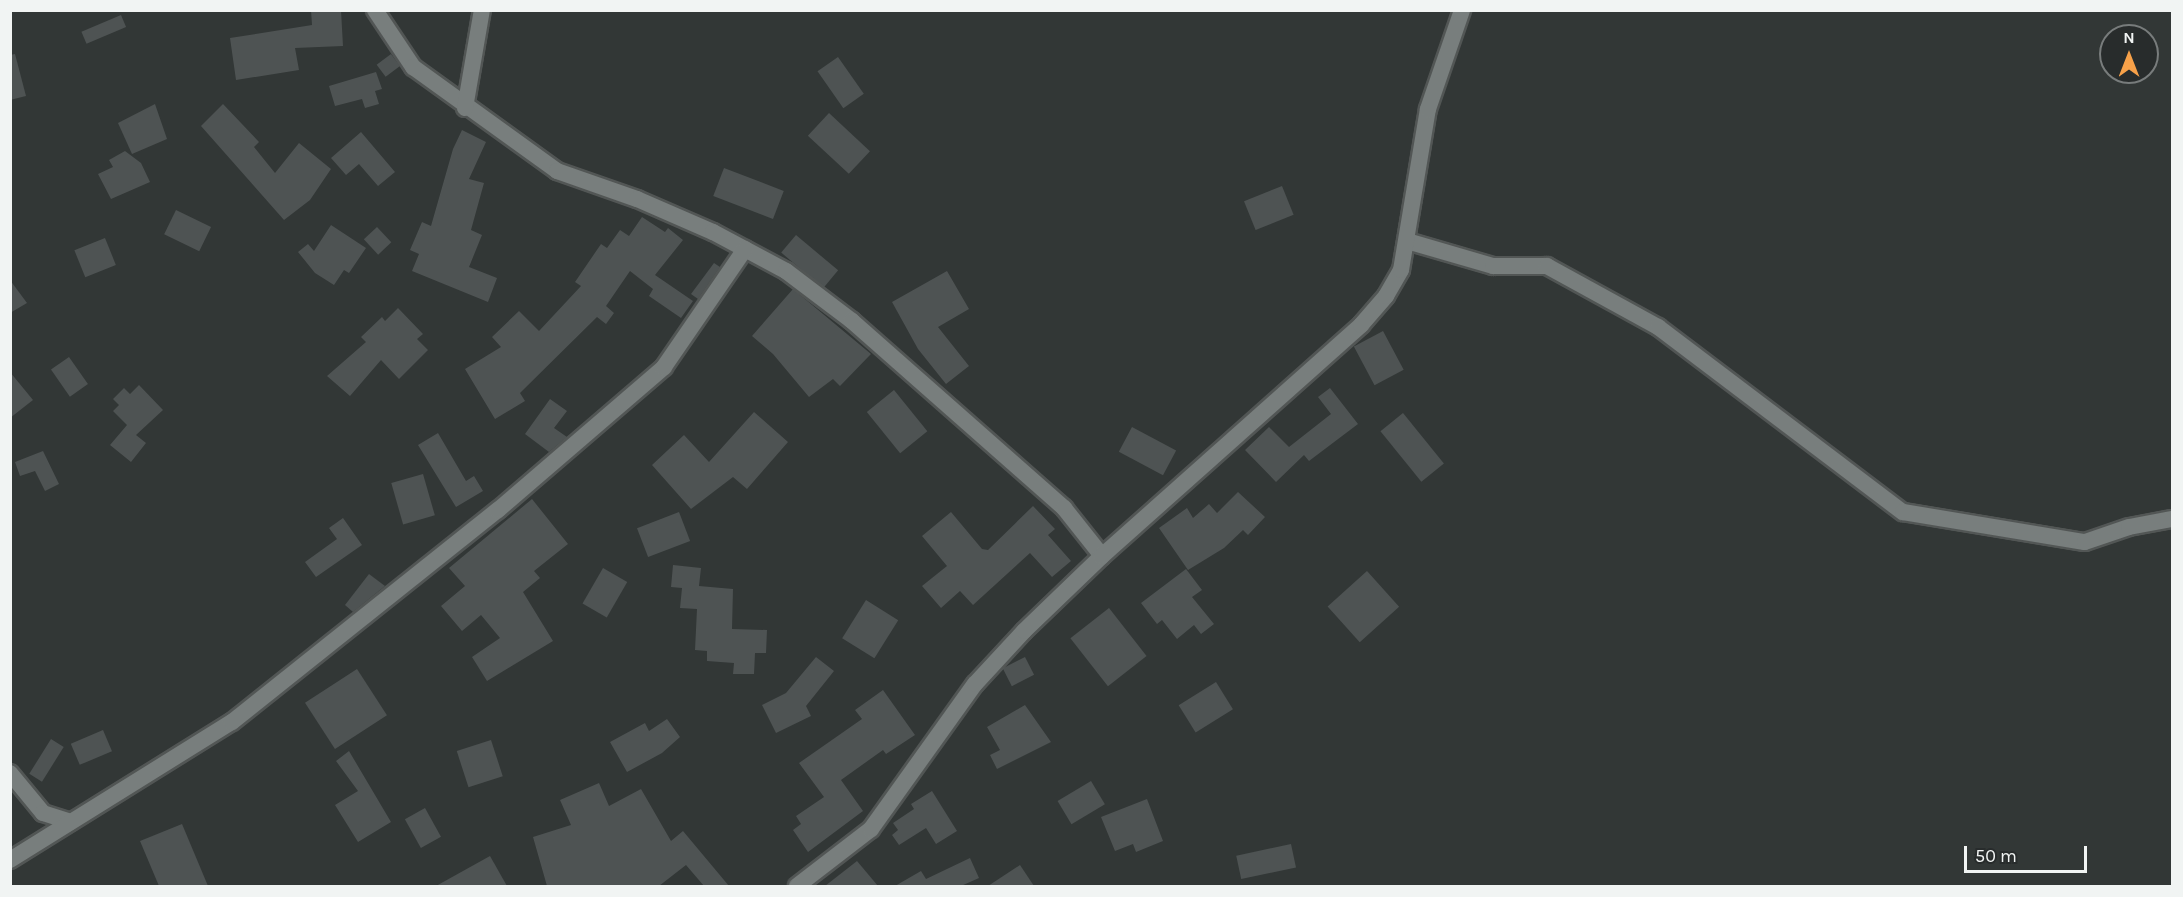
<!DOCTYPE html>
<html>
<head>
<meta charset="utf-8">
<style>
	body { margin:0 }
	#map { position:relative; width:2183px; height:897px; overflow:hidden; background:#323736; font-family:Karla,sans-serif }
	div>[style] { position:absolute }
	.building>* { inset:0; background:#4e5353; transform-origin:0 0 }
	.roads { filter:drop-shadow(2px 0 #525655) drop-shadow(-2px 0 #525655) drop-shadow(0 2px #525655) drop-shadow(0 -2px #525655) }
	.minor>* { height:16px; margin:-8px; padding:0 8px; transform-origin:8px; border-radius:8px; background:#787e7d }
	span { translate:-50% -50%; white-space:nowrap; text-align:center; line-height:1.15; -webkit-text-stroke:4.5px #282c2c; paint-order:stroke }
	.frame { position:absolute; inset:0; border:12px solid #f1f4f3; pointer-events:none }
	.north { position:absolute; left:2099px; top:24px; width:60px; height:60px; box-sizing:border-box; background:#282c2c; border:2px solid #787c7c; border-radius:50%; rotate:0deg; font-size:16px; font-weight:700; line-height:24px; text-align:center; color:#f1f4f3 }
	.north::after { content:''; display:block; margin:auto; width:21px; height:27px; background:#f7a149; clip-path:polygon(50% 0,100% 100%,50% 72%,0 100%) }
	.scale { position:absolute; left:1964px; top:846px; width:123px; height:27px; box-sizing:border-box; border:3px solid #f1f4f3; border-top:0; padding-left:8px; font-size:18px; line-height:21px; white-space:nowrap; color:#f1f4f3; -webkit-text-stroke:4px #282c2c; paint-order:stroke }
</style>
</head>
<body>
<div id="map">
	<div class="building">
		<div style="clip-path:polygon(311px 10px,341px 10px,343px 46px,295px 48px,299px 70px,236px 80px,230px 38px,312px 25px)"></div>
		<div style="left:121px;top:15px;width:13px;height:43px;rotate:67deg"></div>
		<div style="clip-path:polygon(15px 54px,26px 96px,10px 100px,10px 55px)"></div>
		<div style="left:391px;top:54px;width:15px;height:18px;rotate:53deg"></div>
		<div style="left:838px;top:57px;width:45px;height:25px;rotate:55deg"></div>
		<div style="clip-path:polygon(376px 72px,382px 89px,375px 91px,379px 104px,365px 108px,362px 99px,335px 106px,329px 86px)"></div>
		<div style="clip-path:polygon(155px 104px,167px 139px,132px 154px,118px 123px)"></div>
		<div style="clip-path:polygon(223px 104px,259px 142px,254px 147px,275px 173px,299px 143px,331px 169px,310px 200px,284px 220px,201px 126px)"></div>
		<div style="left:829px;top:113px;width:56px;height:31px;rotate:43deg"></div>
		<div style="clip-path:polygon(462px 130px,486px 142px,469px 179px,484px 183px,471px 230px,482px 235px,469px 267px,497px 278px,488px 302px,412px 271px,419px 254px,410px 250px,422px 222px,431px 226px,453px 149px)"></div>
		<div style="clip-path:polygon(361px 132px,395px 172px,378px 186px,359px 164px,346px 175px,331px 158px)"></div>
		<div style="clip-path:polygon(125px 151px,141px 163px,150px 182px,111px 199px,98px 174px,113px 167px,109px 160px)"></div>
		<div style="left:724px;top:168px;width:64px;height:30px;rotate:21deg"></div>
		<div style="left:1282px;top:186px;width:31px;height:41px;rotate:68deg"></div>
		<div style="left:176px;top:210px;width:39px;height:27px;rotate:26deg"></div>
		<div style="clip-path:polygon(642px 217px,665px 232px,668px 228px,683px 240px,655px 275px,693px 301px,681px 318px,649px 296px,653px 289px,630px 271px,606px 306px,614px 313px,606px 324px,597px 317px,520px 393px,525px 401px,495px 419px,465px 369px,501px 347px,492px 337px,519px 311px,539px 331px,581px 286px,575px 282px,601px 244px,607px 248px,620px 230px,629px 236px)"></div>
		<div style="clip-path:polygon(331px 225px,366px 248px,349px 273px,344px 270px,334px 285px,315px 273px,298px 252px,308px 244px,314px 251px)"></div>
		<div style="left:377px;top:227px;width:21px;height:18px;rotate:47deg"></div>
		<div style="left:796px;top:235px;width:55px;height:23px;rotate:40deg"></div>
		<div style="left:105px;top:238px;width:29px;height:33px;rotate:68deg"></div>
		<div style="clip-path:polygon(714px 263px,720px 267px,698px 299px,691px 294px)"></div>
		<div style="clip-path:polygon(947px 271px,969px 309px,938px 327px,969px 366px,946px 384px,918px 349px,892px 302px)"></div>
		<div style="clip-path:polygon(10px 280px,27px 303px,10px 313px)"></div>
		<div style="clip-path:polygon(793px 289px,871px 354px,840px 386px,833px 379px,809px 397px,773px 354px,752px 336px)"></div>
		<div style="clip-path:polygon(398px 308px,423px 334px,417px 339px,428px 350px,399px 379px,381px 360px,350px 396px,327px 376px,366px 342px,361px 337px,382px 317px,385px 321px)"></div>
		<div style="left:1383px;top:331px;width:44px;height:33px;rotate:62deg"></div>
		<div style="left:69px;top:357px;width:33px;height:22px;rotate:55deg"></div>
		<div style="clip-path:polygon(10px 372px,33px 400px,10px 418px)"></div>
		<div style="clip-path:polygon(139px 385px,163px 410px,136px 435px,146px 443px,131px 462px,110px 445px,127px 425px,113px 411px,119px 405px,113px 399px,124px 388px,130px 394px)"></div>
		<div style="clip-path:polygon(1330px 388px,1358px 424px,1309px 461px,1304px 455px,1276px 482px,1245px 450px,1269px 427px,1289px 447px,1331px 414px,1318px 397px)"></div>
		<div style="left:894px;top:390px;width:53px;height:35px;rotate:51deg"></div>
		<div style="clip-path:polygon(550px 399px,567px 411px,554px 428px,567px 437px,549px 452px,525px 434px)"></div>
		<div style="clip-path:polygon(754px 412px,788px 442px,747px 489px,733px 477px,691px 509px,652px 465px,684px 435px,709px 462px)"></div>
		<div style="left:1403px;top:413px;width:65px;height:29px;rotate:51deg"></div>
		<div style="left:1132px;top:427px;width:50px;height:28px;rotate:28deg"></div>
		<div style="clip-path:polygon(438px 433px,466px 481px,474px 476px,483px 491px,456px 507px,418px 445px)"></div>
		<div style="clip-path:polygon(43px 451px,59px 484px,45px 491px,35px 471px,20px 476px,15px 462px)"></div>
		<div style="left:423px;top:474px;width:43px;height:33px;rotate:74deg"></div>
		<div style="clip-path:polygon(1238px 492px,1265px 517px,1248px 535px,1243px 530px,1224px 548px,1188px 570px,1159px 528px,1187px 508px,1193px 518px,1209px 504px,1217px 513px)"></div>
		<div style="clip-path:polygon(532px 499px,568px 544px,534px 571px,540px 578px,523px 592px,553px 641px,487px 681px,472px 657px,500px 638px,481px 615px,462px 631px,441px 606px,465px 586px,449px 568px)"></div>
		<div style="clip-path:polygon(1033px 506px,1055px 529px,1048px 535px,1071px 561px,1052px 577px,1030px 553px,973px 605px,960px 591px,941px 608px,922px 586px,947px 566px,922px 536px,951px 512px,982px 549px,988px 550px)"></div>
		<div style="left:679px;top:512px;width:31px;height:45px;rotate:69deg"></div>
		<div style="clip-path:polygon(343px 518px,362px 545px,316px 577px,305px 562px,337px 539px,329px 528px)"></div>
		<div style="clip-path:polygon(673px 565px,701px 568px,699px 586px,733px 589px,732px 629px,767px 630px,766px 653px,755px 653px,754px 674px,733px 674px,734px 663px,707px 661px,707px 651px,695px 650px,697px 609px,680px 608px,682px 588px,671px 587px)"></div>
		<div style="left:603px;top:568px;width:28px;height:41px;rotate:30deg"></div>
		<div style="clip-path:polygon(1186px 569px,1202px 590px,1192px 597px,1214px 624px,1201px 634px,1194px 625px,1177px 639px,1162px 620px,1157px 624px,1141px 603px)"></div>
		<div style="left:1367px;top:571px;width:48px;height:53px;rotate:48deg"></div>
		<div style="clip-path:polygon(369px 574px,385px 586px,353px 612px,345px 605px)"></div>
		<div style="left:866px;top:600px;width:38px;height:45px;rotate:32deg"></div>
		<div style="left:1109px;top:608px;width:61px;height:49px;rotate:52deg"></div>
		<div style="clip-path:polygon(816px 657px,834px 671px,806px 706px,811px 716px,776px 733px,762px 705px,786px 693px)"></div>
		<div style="left:1025px;top:657px;width:20px;height:25px;rotate:63deg"></div>
		<div style="left:357px;top:669px;width:55px;height:62px;rotate:57deg"></div>
		<div style="left:1216px;top:682px;width:32px;height:44px;rotate:58deg"></div>
		<div style="clip-path:polygon(883px 690px,915px 735px,886px 754px,883px 750px,841px 780px,863px 811px,808px 852px,793px 830px,801px 824px,796px 816px,824px 797px,799px 763px,862px 719px,855px 710px)"></div>
		<div style="clip-path:polygon(1025px 705px,1051px 742px,997px 769px,990px 755px,1000px 750px,987px 727px)"></div>
		<div style="clip-path:polygon(667px 719px,680px 737px,662px 753px,627px 772px,610px 742px,645px 723px,649px 731px)"></div>
		<div style="left:103px;top:730px;width:23px;height:35px;rotate:67deg"></div>
		<div style="left:51px;top:739px;width:15px;height:41px;rotate:32deg"></div>
		<div style="left:491px;top:740px;width:38px;height:36px;rotate:72deg"></div>
		<div style="clip-path:polygon(349px 751px,391px 822px,358px 842px,335px 805px,358px 791px,336px 761px)"></div>
		<div style="left:1091px;top:781px;width:27px;height:39px;rotate:59deg"></div>
		<div style="clip-path:polygon(599px 783px,609px 806px,641px 789px,671px 841px,683px 831px,729px 886px,704px 886px,686px 865px,659px 886px,547px 886px,533px 837px,571px 825px,560px 800px)"></div>
		<div style="clip-path:polygon(932px 791px,957px 831px,936px 844px,926px 828px,899px 845px,892px 835px,898px 830px,893px 823px,914px 809px,911px 804px)"></div>
		<div style="clip-path:polygon(1147px 799px,1163px 841px,1136px 852px,1133px 844px,1115px 851px,1101px 817px)"></div>
		<div style="left:425px;top:808px;width:33px;height:23px;rotate:61deg"></div>
		<div style="clip-path:polygon(182px 824px,208px 886px,159px 886px,140px 841px)"></div>
		<div style="left:1291px;top:844px;width:24px;height:56px;rotate:78deg"></div>
		<div style="clip-path:polygon(490px 856px,507px 886px,436px 886px)"></div>
		<div style="clip-path:polygon(970px 858px,979px 878px,961px 886px,895px 886px,921px 871px,926px 879px)"></div>
		<div style="clip-path:polygon(857px 861px,878px 886px,825px 886px)"></div>
		<div style="clip-path:polygon(1020px 865px,1034px 886px,988px 886px)"></div>
	</div>
	<div class="roads">
		<div class="minor">
			<div style="left:375px;top:10px;width:69px;rotate:56.3deg"></div>
			<div style="left:413px;top:67px;width:178px;rotate:35.8deg"></div>
			<div style="left:557px;top:171px;width:85px;rotate:19.3deg"></div>
			<div style="left:637px;top:199px;width:83px;rotate:23.5deg"></div>
			<div style="left:713px;top:232px;width:83px;rotate:28.1deg"></div>
			<div style="left:786px;top:271px;width:83px;rotate:37.1deg"></div>
			<div style="left:852px;top:321px;width:283px;rotate:41.4deg"></div>
			<div style="left:1064px;top:508px;width:61px;rotate:51.6deg"></div>
			<div style="left:465px;top:108px;width:99px;rotate:-80.2deg"></div>
			<div style="left:1407px;top:241px;width:90px;rotate:16.2deg"></div>
			<div style="left:1493px;top:266px;width:54px"></div>
			<div style="left:1547px;top:266px;width:127px;rotate:28.8deg"></div>
			<div style="left:1658px;top:327px;width:307px;rotate:37.1deg"></div>
			<div style="left:1903px;top:512px;width:184px;rotate:9.4deg"></div>
			<div style="left:2085px;top:542px;width:46px;rotate:-18.8deg"></div>
			<div style="left:2129px;top:527px;width:44px;rotate:-10.5deg"></div>
			<div style="left:10px;top:773px;width:52px;rotate:50.5deg"></div>
			<div style="left:43px;top:813px;width:29px;rotate:18deg"></div>
			<div style="left:10px;top:860px;width:261px;rotate:-31.9deg"></div>
			<div style="left:232px;top:722px;width:340px;rotate:-38.6deg"></div>
			<div style="left:498px;top:510px;width:219px;rotate:-40.7deg"></div>
			<div style="left:664px;top:367px;width:143px;rotate:-55.5deg"></div>
			<div style="left:797px;top:886px;width:93px;rotate:-37.6deg"></div>
			<div style="left:871px;top:829px;width:178px;rotate:-54.4deg"></div>
			<div style="left:975px;top:684px;width:72px;rotate:-47.2deg"></div>
			<div style="left:1024px;top:631px;width:108px;rotate:-43.9deg"></div>
			<div style="left:1102px;top:556px;width:347px;rotate:-41.7deg"></div>
			<div style="left:1361px;top:325px;width:38px;rotate:-49deg"></div>
			<div style="left:1386px;top:296px;width:30px;rotate:-60deg"></div>
			<div style="left:1401px;top:270px;width:163px;rotate:-80.5deg"></div>
			<div style="left:1428px;top:109px;width:105px;rotate:-71deg"></div>
		</div>
	</div>
	<div class="frame"></div>
	<div class="north">N</div>
	<div class="scale">50 m</div>
</div>
</body>
</html>
